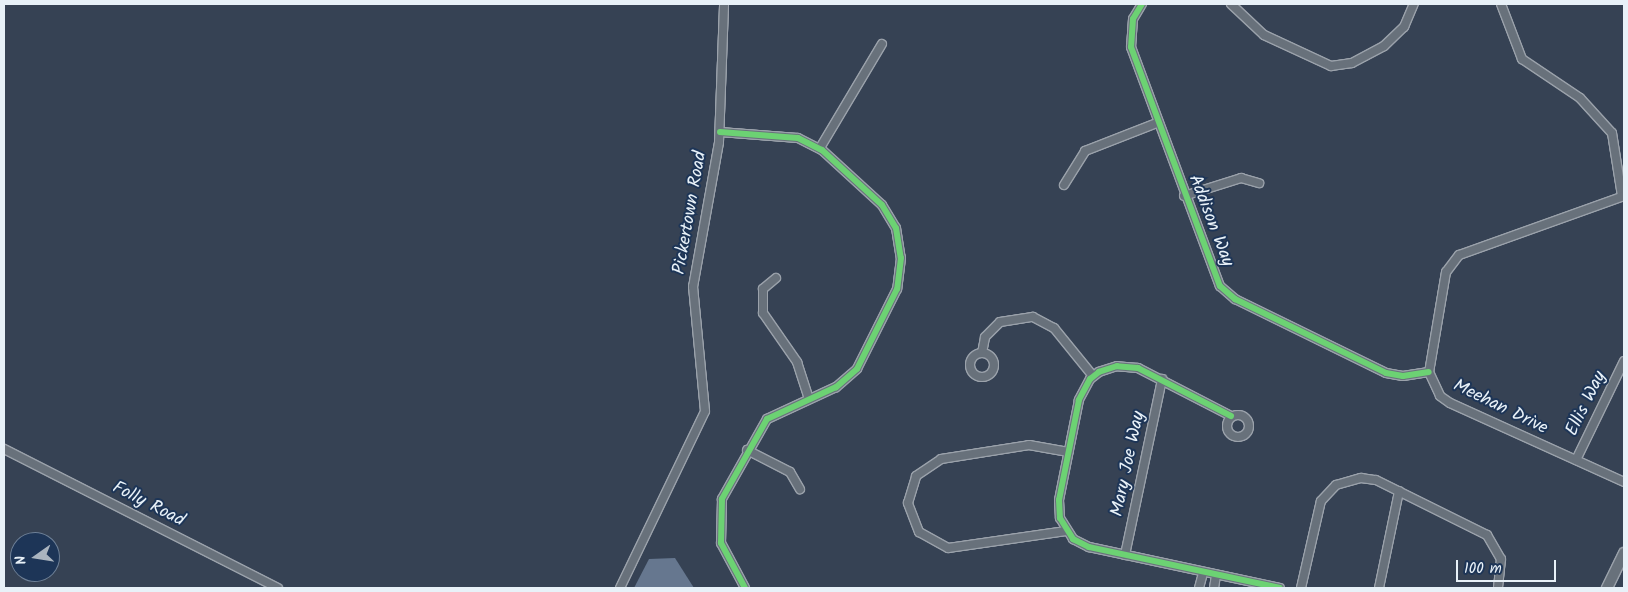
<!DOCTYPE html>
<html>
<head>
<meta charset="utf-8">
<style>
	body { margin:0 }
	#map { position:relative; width:1628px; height:592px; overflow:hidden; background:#364254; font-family:Kalam,sans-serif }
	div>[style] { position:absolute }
	.water>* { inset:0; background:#66778f }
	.roads { filter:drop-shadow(1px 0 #9ba2ab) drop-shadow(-1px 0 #9ba2ab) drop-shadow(0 1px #9ba2ab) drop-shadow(0 -1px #9ba2ab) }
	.minor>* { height:8px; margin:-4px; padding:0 4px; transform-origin:4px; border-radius:4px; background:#68717b }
	.minor>.ring { margin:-4px; padding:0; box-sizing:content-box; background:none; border:8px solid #68717b; border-radius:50% }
	.major>* { height:10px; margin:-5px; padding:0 5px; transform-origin:5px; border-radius:5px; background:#68717b }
	.cycleway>* { height:6px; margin:-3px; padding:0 3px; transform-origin:3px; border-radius:3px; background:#6cd273 }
	span { translate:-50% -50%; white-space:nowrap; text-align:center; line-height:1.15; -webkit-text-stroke:4px #1d3557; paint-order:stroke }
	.street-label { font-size:18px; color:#e8f1f8 }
	.frame { position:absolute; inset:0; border:5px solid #e8f1f8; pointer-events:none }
	.north { position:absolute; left:10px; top:532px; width:50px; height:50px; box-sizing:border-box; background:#1d3557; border:1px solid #6e8097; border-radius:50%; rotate:257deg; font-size:14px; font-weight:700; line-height:20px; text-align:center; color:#e8f1f8 }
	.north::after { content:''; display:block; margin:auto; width:18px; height:22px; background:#aab4bf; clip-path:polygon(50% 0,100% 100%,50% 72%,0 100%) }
	.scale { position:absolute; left:1456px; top:560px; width:100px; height:22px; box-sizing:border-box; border:2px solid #e8f1f8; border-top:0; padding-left:6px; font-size:15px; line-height:18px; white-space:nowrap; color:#e8f1f8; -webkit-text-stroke:4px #1d3557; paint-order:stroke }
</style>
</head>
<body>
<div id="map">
	<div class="water">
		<div style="clip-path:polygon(675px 558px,694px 588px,634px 588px,649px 559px)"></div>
	</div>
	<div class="roads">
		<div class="minor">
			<div style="left:1142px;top:4px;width:17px;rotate:121deg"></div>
			<div style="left:1133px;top:19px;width:28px;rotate:94deg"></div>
			<div style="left:1131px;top:47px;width:255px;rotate:69.6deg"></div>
			<div style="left:1220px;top:286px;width:20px;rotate:41deg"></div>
			<div style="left:1235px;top:299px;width:168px;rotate:26.1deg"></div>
			<div style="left:1386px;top:373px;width:17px;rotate:10deg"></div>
			<div style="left:1403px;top:376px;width:26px;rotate:-9deg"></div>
			<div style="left:1231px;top:4px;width:45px;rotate:43.2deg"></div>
			<div style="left:1264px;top:35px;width:74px;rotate:24.8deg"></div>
			<div style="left:1331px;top:66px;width:21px;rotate:-8deg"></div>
			<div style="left:1352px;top:63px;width:36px;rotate:-28deg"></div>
			<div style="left:1384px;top:46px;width:28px;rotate:-44deg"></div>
			<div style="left:1404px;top:27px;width:25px;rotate:-67deg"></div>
			<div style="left:1501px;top:4px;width:59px;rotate:69.1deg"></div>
			<div style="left:1522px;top:59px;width:70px;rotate:33.9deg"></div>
			<div style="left:1580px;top:98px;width:47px;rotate:47.6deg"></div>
			<div style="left:1612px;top:133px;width:64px;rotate:81deg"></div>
			<div style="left:720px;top:132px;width:78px;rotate:4.4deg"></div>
			<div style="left:798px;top:138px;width:27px;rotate:27deg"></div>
			<div style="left:822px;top:150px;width:81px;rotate:42.5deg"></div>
			<div style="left:882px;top:205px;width:27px;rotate:59deg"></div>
			<div style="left:896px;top:228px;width:30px;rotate:81deg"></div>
			<div style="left:901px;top:258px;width:31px;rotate:97deg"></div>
			<div style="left:897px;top:289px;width:89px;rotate:116.6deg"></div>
			<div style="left:857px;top:369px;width:28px;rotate:139deg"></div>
			<div style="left:836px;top:387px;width:76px;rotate:155.1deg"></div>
			<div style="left:767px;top:419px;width:92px;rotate:119.4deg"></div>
			<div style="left:722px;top:499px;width:44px;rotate:91.3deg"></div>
			<div style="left:721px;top:543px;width:51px;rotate:61.9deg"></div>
			<div style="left:820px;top:148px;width:121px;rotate:-59.2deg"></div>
			<div style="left:1064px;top:185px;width:40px;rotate:-58deg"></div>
			<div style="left:1085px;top:151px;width:77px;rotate:-21.3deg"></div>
			<div style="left:1184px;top:196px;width:60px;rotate:-17.5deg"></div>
			<div style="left:1241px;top:178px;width:19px;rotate:16deg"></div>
			<div style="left:1624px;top:196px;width:175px;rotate:160.3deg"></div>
			<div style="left:1459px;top:255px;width:21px;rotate:127deg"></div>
			<div style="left:1446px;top:272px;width:101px;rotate:99.6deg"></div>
			<div style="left:1429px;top:372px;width:26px;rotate:65deg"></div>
			<div style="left:1440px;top:396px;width:12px;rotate:35deg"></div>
			<div style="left:1450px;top:403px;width:191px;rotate:24.4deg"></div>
			<div style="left:776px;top:278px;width:17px;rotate:140deg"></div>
			<div style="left:763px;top:289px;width:24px;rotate:90deg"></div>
			<div style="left:763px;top:313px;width:60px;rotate:55.2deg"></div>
			<div style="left:797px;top:362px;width:38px;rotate:72deg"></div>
			<div class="ring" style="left:970px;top:353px;width:16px;height:16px"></div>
			<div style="left:982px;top:353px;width:16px;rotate:-79deg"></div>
			<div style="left:985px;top:337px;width:21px;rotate:-45deg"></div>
			<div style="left:1000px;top:322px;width:33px;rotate:-9deg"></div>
			<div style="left:1033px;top:317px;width:24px;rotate:28deg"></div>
			<div style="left:1054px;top:328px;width:62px;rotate:50.9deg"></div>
			<div class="ring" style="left:1227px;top:415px;width:14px;height:14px"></div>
			<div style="left:1231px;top:416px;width:105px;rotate:-152.7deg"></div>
			<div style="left:1138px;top:368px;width:21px;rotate:-175deg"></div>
			<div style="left:1117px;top:366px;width:19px;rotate:162deg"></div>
			<div style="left:1099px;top:372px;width:11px;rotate:142deg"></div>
			<div style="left:1090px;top:379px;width:24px;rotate:118deg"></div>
			<div style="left:1079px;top:400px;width:102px;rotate:101.3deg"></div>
			<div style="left:1059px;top:500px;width:18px;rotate:87deg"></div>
			<div style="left:1060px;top:518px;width:25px;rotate:58deg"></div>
			<div style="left:1073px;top:539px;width:18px;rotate:27deg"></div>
			<div style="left:1089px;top:547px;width:195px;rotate:12.1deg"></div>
			<div style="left:4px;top:449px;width:307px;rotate:26.9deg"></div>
			<div style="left:747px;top:450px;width:48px;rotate:27.1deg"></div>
			<div style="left:790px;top:472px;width:20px;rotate:60deg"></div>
			<div style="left:1576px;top:460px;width:110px;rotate:-64.1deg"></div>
			<div style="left:1066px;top:531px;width:119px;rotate:171.8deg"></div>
			<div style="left:948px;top:548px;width:33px;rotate:-151deg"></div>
			<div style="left:919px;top:532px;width:31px;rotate:-111deg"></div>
			<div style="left:908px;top:503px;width:28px;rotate:-73deg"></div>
			<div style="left:916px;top:476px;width:30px;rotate:-34deg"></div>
			<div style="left:941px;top:459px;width:89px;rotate:-9deg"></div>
			<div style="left:1029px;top:445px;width:40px;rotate:10deg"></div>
			<div style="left:1125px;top:555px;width:180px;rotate:-78.1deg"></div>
			<div style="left:620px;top:588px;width:196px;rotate:-64.3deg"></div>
			<div style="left:705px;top:411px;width:125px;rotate:-95.5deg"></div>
			<div style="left:693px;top:287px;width:147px;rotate:-79.8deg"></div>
			<div style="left:719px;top:142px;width:138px;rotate:-87.9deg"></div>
			<div style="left:1199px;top:588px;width:16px;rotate:-75deg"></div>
			<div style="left:1214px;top:588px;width:13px;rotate:-81deg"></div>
			<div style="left:1301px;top:588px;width:89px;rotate:-77.1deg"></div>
			<div style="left:1321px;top:501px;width:22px;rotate:-47deg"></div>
			<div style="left:1336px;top:485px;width:26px;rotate:-16deg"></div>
			<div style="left:1361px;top:478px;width:15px;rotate:8deg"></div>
			<div style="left:1376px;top:480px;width:124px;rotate:26.4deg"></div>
			<div style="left:1487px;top:535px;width:28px;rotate:60deg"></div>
			<div style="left:1501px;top:559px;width:29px;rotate:96deg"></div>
			<div style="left:1379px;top:588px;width:99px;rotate:-78.3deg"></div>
		</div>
		<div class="major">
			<div style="left:1607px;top:588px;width:39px;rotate:-64deg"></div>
		</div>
	</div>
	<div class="cycleway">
		<div style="left:1142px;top:4px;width:17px;rotate:121deg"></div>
		<div style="left:1133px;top:19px;width:28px;rotate:94deg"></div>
		<div style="left:1131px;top:47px;width:255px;rotate:69.6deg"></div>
		<div style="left:1220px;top:286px;width:20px;rotate:41deg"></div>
		<div style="left:1235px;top:299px;width:168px;rotate:26.1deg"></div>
		<div style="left:1386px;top:373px;width:17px;rotate:10deg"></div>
		<div style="left:1403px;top:376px;width:26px;rotate:-9deg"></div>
		<div style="left:720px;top:132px;width:78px;rotate:4.4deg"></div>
		<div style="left:798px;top:138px;width:27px;rotate:27deg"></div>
		<div style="left:822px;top:150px;width:81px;rotate:42.5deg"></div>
		<div style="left:882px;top:205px;width:27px;rotate:59deg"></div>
		<div style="left:896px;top:228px;width:30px;rotate:81deg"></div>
		<div style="left:901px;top:258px;width:31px;rotate:97deg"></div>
		<div style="left:897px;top:289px;width:89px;rotate:116.6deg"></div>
		<div style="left:857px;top:369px;width:28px;rotate:139deg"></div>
		<div style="left:836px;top:387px;width:76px;rotate:155.1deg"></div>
		<div style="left:767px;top:419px;width:92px;rotate:119.4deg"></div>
		<div style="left:722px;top:499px;width:44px;rotate:91.3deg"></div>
		<div style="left:721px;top:543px;width:51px;rotate:61.9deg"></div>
		<div style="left:1231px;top:416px;width:105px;rotate:-152.7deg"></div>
		<div style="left:1138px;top:368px;width:21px;rotate:-175deg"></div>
		<div style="left:1117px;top:366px;width:19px;rotate:162deg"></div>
		<div style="left:1099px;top:372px;width:11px;rotate:142deg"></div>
		<div style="left:1090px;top:379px;width:24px;rotate:118deg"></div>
		<div style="left:1079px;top:400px;width:102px;rotate:101.3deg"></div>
		<div style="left:1059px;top:500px;width:18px;rotate:87deg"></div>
		<div style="left:1060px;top:518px;width:25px;rotate:58deg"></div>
		<div style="left:1073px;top:539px;width:18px;rotate:27deg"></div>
		<div style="left:1089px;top:547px;width:195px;rotate:12.1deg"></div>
	</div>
	<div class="street-label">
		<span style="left:691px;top:213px;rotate:-80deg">Pickertown Road</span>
		<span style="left:1210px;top:221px;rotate:69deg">Addison Way</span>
		<span style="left:1587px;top:404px;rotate:-64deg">Ellis Way</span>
		<span style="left:1500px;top:408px;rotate:26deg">Meehan Drive</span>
		<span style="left:1129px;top:464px;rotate:-78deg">Mary Joe Way</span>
		<span style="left:148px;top:505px;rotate:27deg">Folly Road</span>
	</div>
	<div class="frame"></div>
	<div class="north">N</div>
	<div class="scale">100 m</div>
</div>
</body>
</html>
